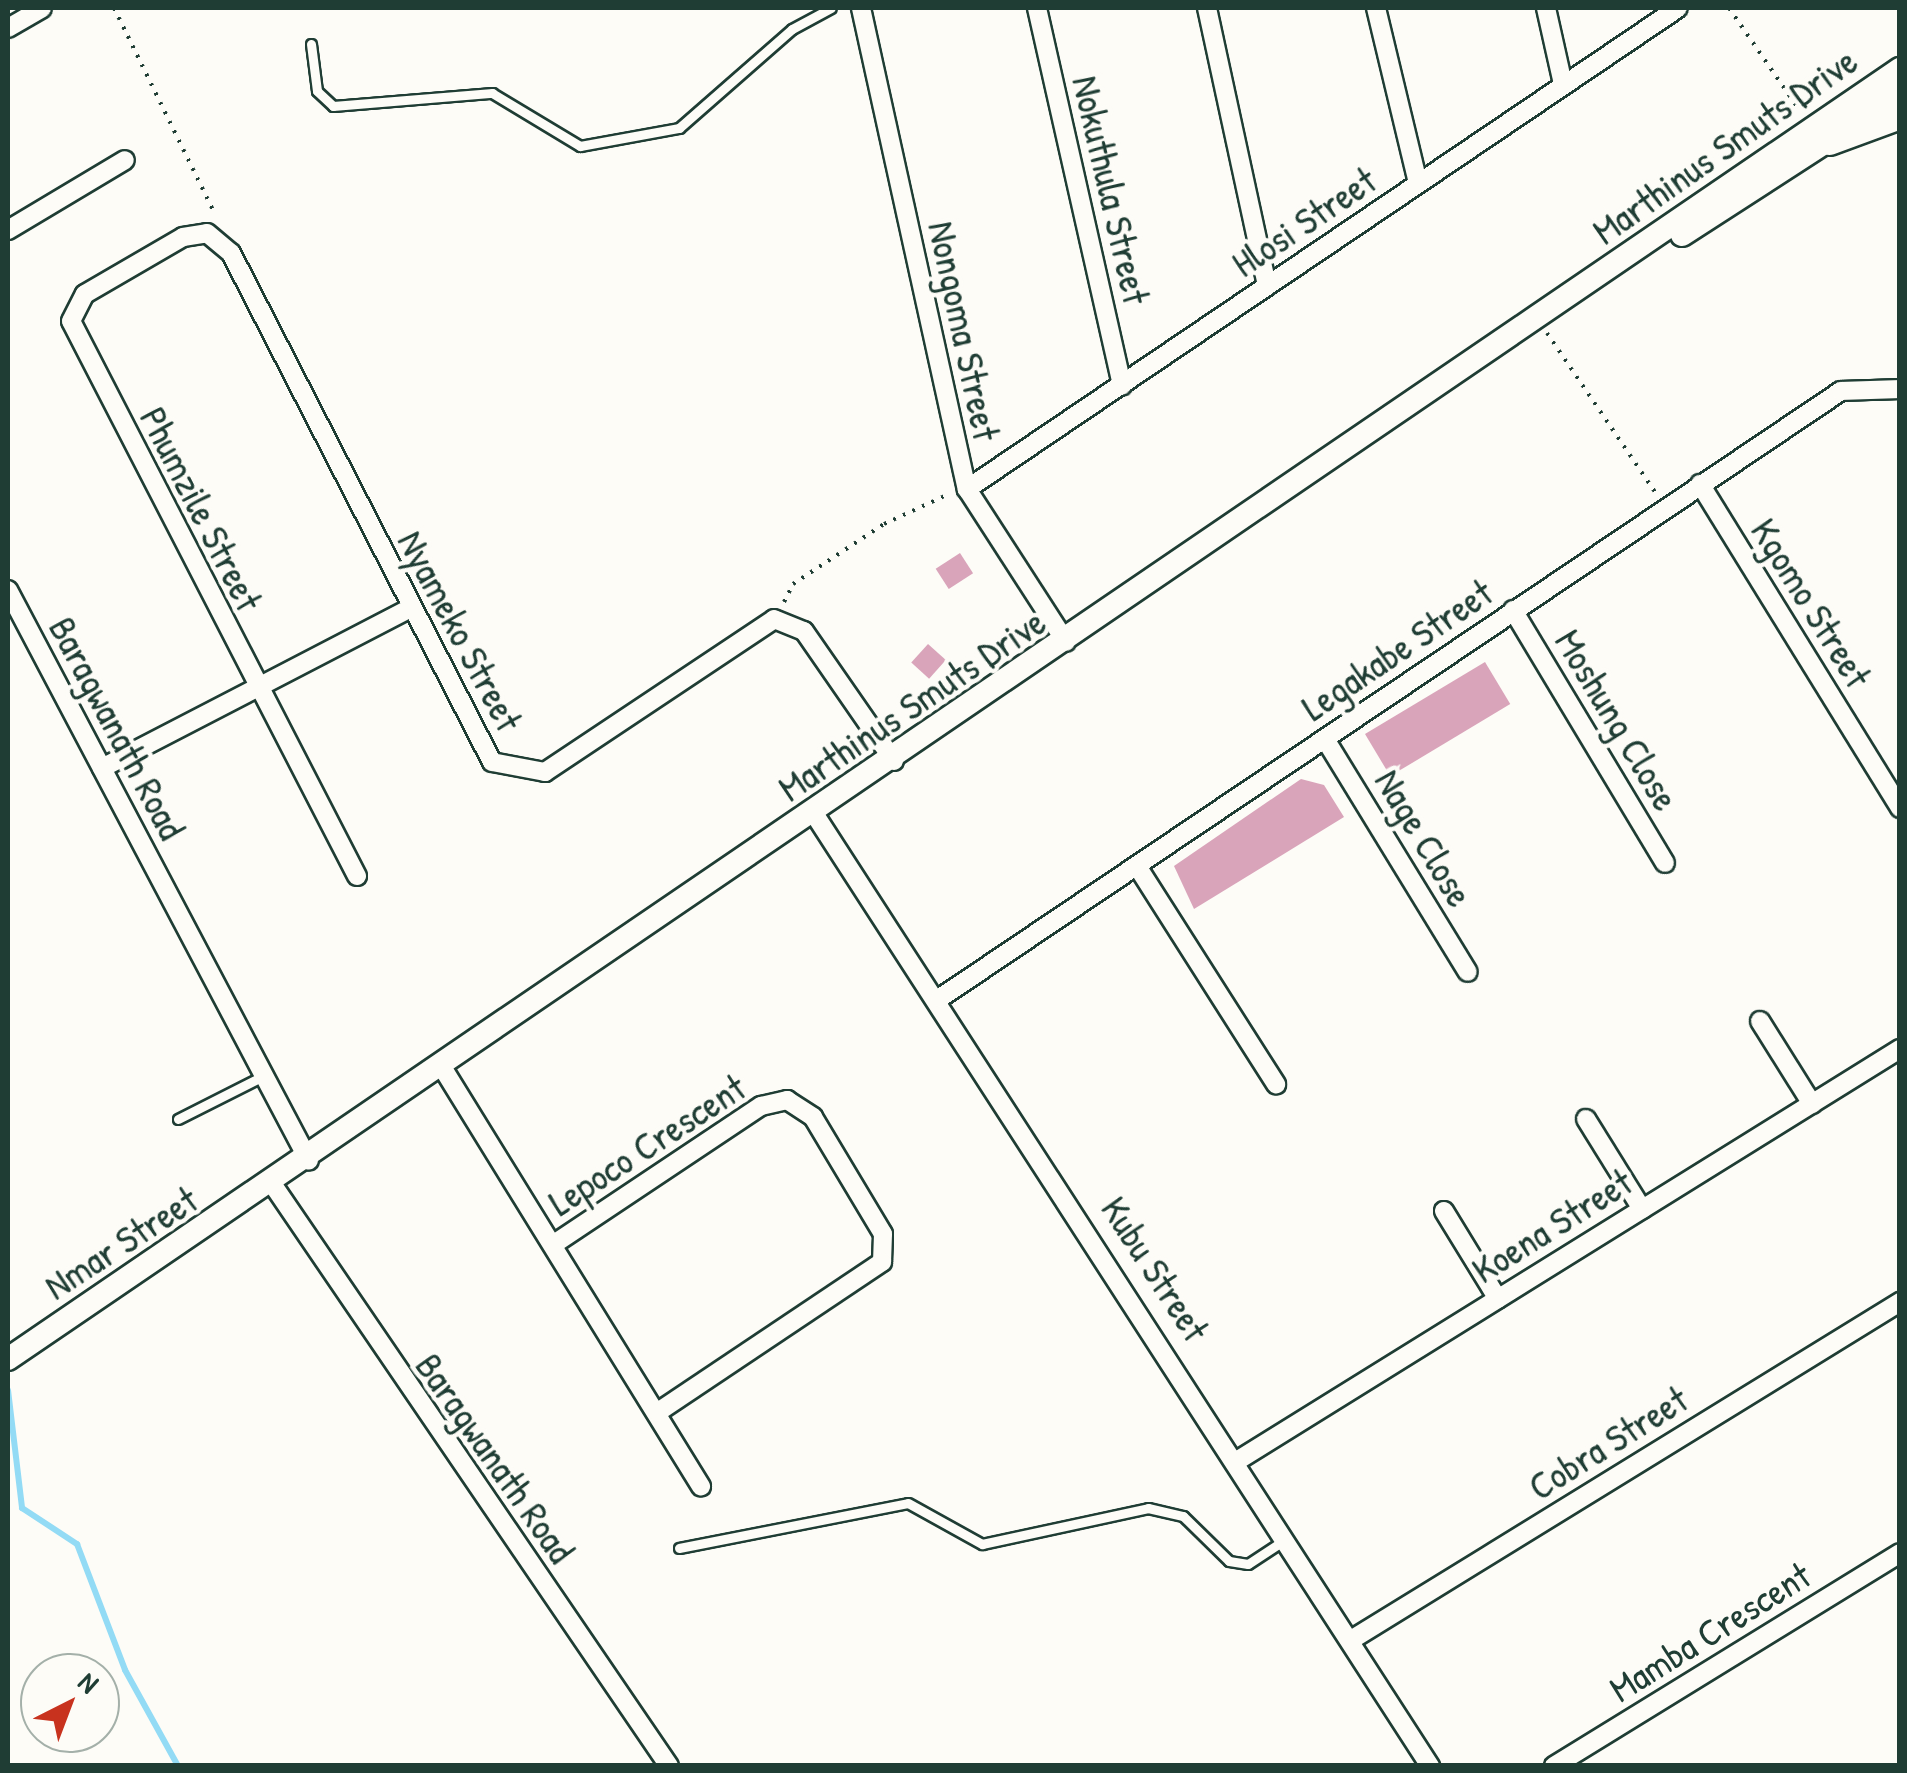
<!DOCTYPE html>
<html>
<head>
<meta charset="utf-8">
<style>
	body { margin:0 }
	#map { position:relative; width:1907px; height:1773px; overflow:hidden; background:#fdfcf7; font-family:"Patrick Hand",sans-serif }
	div>[style] { position:absolute }
	.stream>* { height:6px; margin:-3px; padding:0 3px; transform-origin:3px; border-radius:3px; background:#93dbf5 }
	.building>* { inset:0; background:#d9a4ba; transform-origin:0 0 }
	.path>* { height:4px; margin-top:-2px; transform-origin:0; background:repeating-linear-gradient(90deg,#1f3d34 0 2.5px,transparent 0 10.5px) }
	.roads { filter:drop-shadow(2px 0 #1f3d34) drop-shadow(-2px 0 #1f3d34) drop-shadow(0 2px #1f3d34) drop-shadow(0 -2px #1f3d34) }
	.service>* { height:9px; margin:-4.5px; padding:0 4.5px; transform-origin:4.5px; border-radius:4.5px; background:#fdfcf7 }
	.minor>* { height:18px; margin:-9px; padding:0 9px; transform-origin:9px; border-radius:9px; background:#fdfcf7 }
	.tertiary>* { height:22px; margin:-11px; padding:0 11px; transform-origin:11px; border-radius:11px; background:#fdfcf7 }
	.secondary>* { height:25px; margin:-12.5px; padding:0 12.5px; transform-origin:12.5px; border-radius:12.5px; background:#fdfcf7 }
	span { translate:-50% -50%; white-space:nowrap; text-align:center; line-height:1.15; -webkit-text-stroke:9px #fdfcf7; paint-order:stroke }
	.street-label { font-size:38px; color:#1f3d34 }
	.frame { position:absolute; inset:0; border:10px solid #1f3d34; pointer-events:none }
	.north { position:absolute; left:20px; top:1653px; width:100px; height:100px; box-sizing:border-box; background:#fdfcf7; border:2px solid #a4b0a9; border-radius:50%; rotate:42deg; font-size:28px; font-weight:700; line-height:40px; text-align:center; color:#1f3d34 }
	.north::after { content:''; display:block; margin:auto; width:35px; height:45px; background:#c8321e; clip-path:polygon(50% 0,100% 100%,50% 72%,0 100%) }
</style>
</head>
<body>
<div id="map">
	<div class="stream">
		<div style="left:8px;top:1390px;width:119px;rotate:83.2deg"></div>
		<div style="left:22px;top:1508px;width:66px;rotate:33.2deg"></div>
		<div style="left:77px;top:1544px;width:135px;rotate:69.1deg"></div>
		<div style="left:125px;top:1670px;width:110px;rotate:61.1deg"></div>
	</div>
	<div class="building">
		<div style="left:960px;top:553px;width:24px;height:29px;rotate:57deg"></div>
		<div style="left:928px;top:644px;width:24px;height:25px;rotate:42deg"></div>
		<div style="left:1485px;top:662px;width:49px;height:140px;rotate:59deg"></div>
		<div style="clip-path:polygon(1301px 779px,1324px 785px,1344px 817px,1194px 909px,1174px 866px)"></div>
	</div>
	<div class="path">
		<div style="left:114px;top:8px;width:229px;rotate:63.9deg"></div>
		<div style="left:1729px;top:8px;width:125px;rotate:55.4deg"></div>
		<div style="left:1547px;top:333px;width:196px;rotate:55.8deg"></div>
		<div style="left:784px;top:602px;width:20px;rotate:-63deg"></div>
		<div style="left:793px;top:584px;width:109px;rotate:-33.4deg"></div>
		<div style="left:884px;top:524px;width:72px;rotate:-24.8deg"></div>
	</div>
	<div class="roads">
		<div class="service">
			<div style="left:311px;top:44px;width:47px;rotate:82.7deg"></div>
			<div style="left:317px;top:91px;width:22px;rotate:43deg"></div>
			<div style="left:333px;top:106px;width:160px;rotate:-4.7deg"></div>
			<div style="left:492px;top:93px;width:103px;rotate:31.1deg"></div>
			<div style="left:580px;top:146px;width:101px;rotate:-10.3deg"></div>
			<div style="left:679px;top:128px;width:150px;rotate:-41.2deg"></div>
			<div style="left:792px;top:29px;width:44px;rotate:-28.3deg"></div>
			<div style="left:178px;top:1119px;width:95px;rotate:-26.8deg"></div>
			<div style="left:679px;top:1548px;width:233px;rotate:-11.1deg"></div>
			<div style="left:908px;top:1503px;width:85px;rotate:29deg"></div>
			<div style="left:982px;top:1544px;width:170px;rotate:-12.2deg"></div>
			<div style="left:1148px;top:1508px;width:36px;rotate:13deg"></div>
			<div style="left:1183px;top:1516px;width:64px;rotate:44.4deg"></div>
			<div style="left:1229px;top:1561px;width:19px;rotate:9deg"></div>
			<div style="left:1248px;top:1564px;width:45px;rotate:-33.3deg"></div>
		</div>
		<div class="minor">
			<div style="left:861px;top:8px;width:493px;rotate:77.6deg"></div>
			<div style="left:967px;top:489px;width:182px;rotate:57.1deg"></div>
			<div style="left:1037px;top:8px;width:387px;rotate:77.3deg"></div>
			<div style="left:1207px;top:8px;width:284px;rotate:77.8deg"></div>
			<div style="left:1376px;top:8px;width:180px;rotate:76.5deg"></div>
			<div style="left:1546px;top:8px;width:78px;rotate:77.4deg"></div>
			<div style="left:8px;top:28px;width:39px;rotate:-30deg"></div>
			<div style="left:8px;top:230px;width:136px;rotate:-30.9deg"></div>
			<div style="left:1700px;top:484px;width:381px;rotate:58.3deg"></div>
			<div style="left:967px;top:489px;width:858px;rotate:-34.08deg"></div>
			<div style="left:8px;top:590px;width:645px;rotate:62.2deg"></div>
			<div style="left:1513px;top:610px;width:295px;rotate:59deg"></div>
			<div style="left:1325px;top:739px;width:273px;rotate:58.5deg"></div>
			<div style="left:102px;top:768px;width:346px;rotate:-27.4deg"></div>
			<div style="left:815px;top:815px;width:1133px;rotate:57.11deg"></div>
			<div style="left:1137px;top:866px;width:259px;rotate:57.5deg"></div>
			<div style="left:357px;top:876px;width:624px;rotate:-117.26deg"></div>
			<div style="left:71px;top:321px;width:30px;rotate:-63deg"></div>
			<div style="left:85px;top:294px;width:113px;rotate:-30.2deg"></div>
			<div style="left:183px;top:237px;width:24px;rotate:-9deg"></div>
			<div style="left:207px;top:233px;width:31px;rotate:40deg"></div>
			<div style="left:231px;top:253px;width:572px;rotate:62.85deg"></div>
			<div style="left:492px;top:762px;width:54px;rotate:10.7deg"></div>
			<div style="left:545px;top:772px;width:275px;rotate:-33.7deg"></div>
			<div style="left:774px;top:619px;width:32px;rotate:22deg"></div>
			<div style="left:804px;top:631px;width:158px;rotate:55.3deg"></div>
			<div style="left:940px;top:998px;width:1086px;rotate:-33.97deg"></div>
			<div style="left:1841px;top:391px;width:59px;rotate:-1.9deg"></div>
			<div style="left:1760px;top:1021px;width:98px;rotate:57.9deg"></div>
			<div style="left:442px;top:1067px;width:493px;rotate:58.3deg"></div>
			<div style="left:1586px;top:1119px;width:106px;rotate:58.1deg"></div>
			<div style="left:273px;top:1185px;width:703px;rotate:55.72deg"></div>
			<div style="left:1444px;top:1211px;width:103px;rotate:58.5deg"></div>
			<div style="left:554px;top:1244px;width:249px;rotate:-33.7deg"></div>
			<div style="left:761px;top:1106px;width:27px;rotate:-13deg"></div>
			<div style="left:787px;top:1100px;width:31px;rotate:33deg"></div>
			<div style="left:813px;top:1117px;width:136px;rotate:59.1deg"></div>
			<div style="left:883px;top:1234px;width:28px;rotate:92deg"></div>
			<div style="left:882px;top:1262px;width:270px;rotate:146.2deg"></div>
			<div style="left:1240px;top:1459px;width:777px;rotate:-31.85deg"></div>
			<div style="left:1351px;top:1640px;width:645px;rotate:-31.62deg"></div>
			<div style="left:1554px;top:1766px;width:406px;rotate:-31.6deg"></div>
		</div>
		<div class="tertiary">
			<div style="left:1682px;top:235px;width:260px;rotate:-32.9deg"></div>
			<div style="left:8px;top:1359px;width:2290px;rotate:-34.29deg"></div>
		</div>
		<div class="secondary">
			<div style="left:1829px;top:142px;width:76px;rotate:-20.1deg"></div>
		</div>
	</div>
	<div class="street-label">
		<span style="left:1725px;top:146px;rotate:-35deg">Marthinus Smuts Drive</span>
		<span style="left:1111px;top:190px;rotate:77deg">Nokuthula Street</span>
		<span style="left:1304px;top:222px;rotate:-34deg">Hlosi Street</span>
		<span style="left:964px;top:331px;rotate:78deg">Nongoma Street</span>
		<span style="left:201px;top:509px;rotate:63deg">Phumzile Street</span>
		<span style="left:1811px;top:603px;rotate:58deg">Kgomo Street</span>
		<span style="left:460px;top:631px;rotate:62deg">Nyameko Street</span>
		<span style="left:1397px;top:650px;rotate:-34deg">Legakabe Street</span>
		<span style="left:912px;top:705px;rotate:-34deg">Marthinus Smuts Drive</span>
		<span style="left:1617px;top:720px;rotate:59deg">Moshung Close</span>
		<span style="left:117px;top:728px;rotate:62deg">Baragwanath Road</span>
		<span style="left:1424px;top:838px;rotate:59deg">Nage Close</span>
		<span style="left:647px;top:1145px;rotate:-33deg">Lepoco Crescent</span>
		<span style="left:1552px;top:1226px;rotate:-32deg">Koena Street</span>
		<span style="left:121px;top:1243px;rotate:-33deg">Nmar Street</span>
		<span style="left:1155px;top:1269px;rotate:57deg">Kubu Street</span>
		<span style="left:1608px;top:1443px;rotate:-32deg">Cobra Street</span>
		<span style="left:495px;top:1458px;rotate:55deg">Baragwanath Road</span>
		<span style="left:1710px;top:1632px;rotate:-32deg">Mamba Crescent</span>
	</div>
	<div class="frame"></div>
	<div class="north">N</div>
</div>
</body>
</html>
